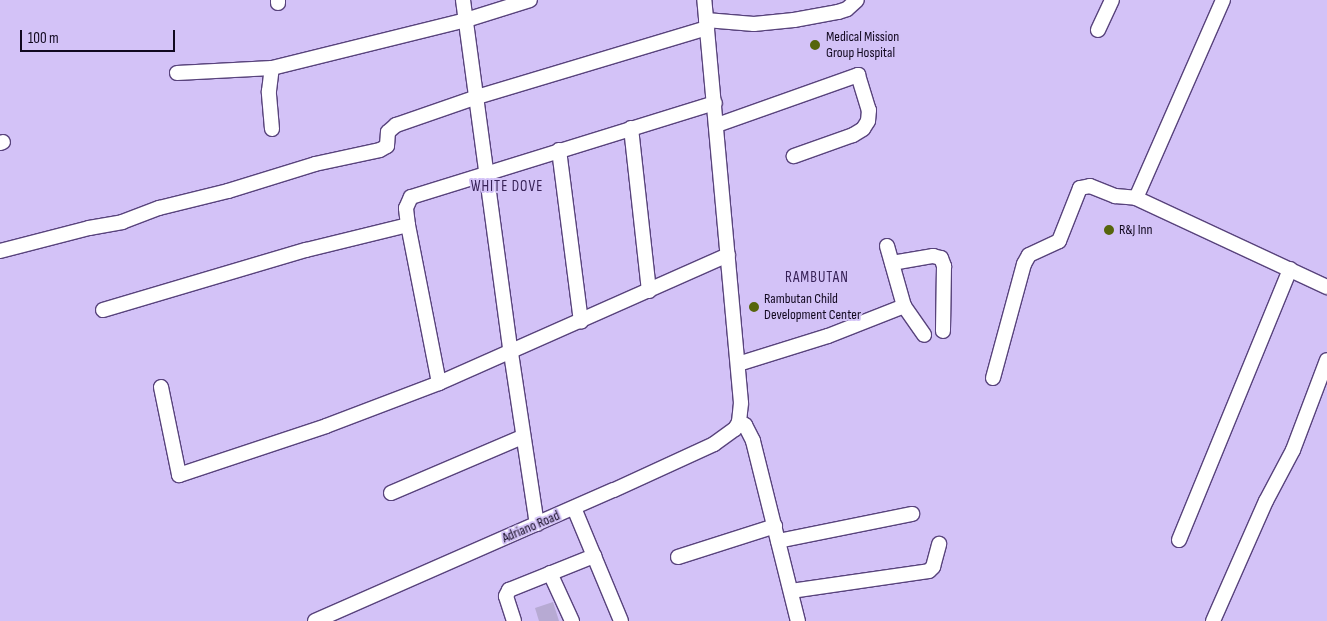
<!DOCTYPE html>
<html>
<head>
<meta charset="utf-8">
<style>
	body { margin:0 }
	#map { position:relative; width:1327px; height:621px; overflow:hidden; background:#d3c2f7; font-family:"Sofia Sans Condensed",sans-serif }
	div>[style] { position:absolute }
	.green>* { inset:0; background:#b7aad3 }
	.roads { filter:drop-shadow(1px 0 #58437c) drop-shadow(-1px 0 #58437c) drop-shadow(0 1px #58437c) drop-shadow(0 -1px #58437c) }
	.minor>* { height:14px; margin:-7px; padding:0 7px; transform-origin:7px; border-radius:7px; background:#fff }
	.dots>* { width:14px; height:14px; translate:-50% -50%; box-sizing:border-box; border:2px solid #d3c2f7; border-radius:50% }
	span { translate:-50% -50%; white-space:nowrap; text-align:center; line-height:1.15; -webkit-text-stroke:4px #d3c2f7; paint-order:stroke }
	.poi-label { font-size:14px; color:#11081f }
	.left { translate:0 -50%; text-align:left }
	.street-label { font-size:14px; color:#11081f }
	.neighbourhood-label { font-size:15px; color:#372157; letter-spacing:1px }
	.scale { position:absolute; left:20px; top:30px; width:155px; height:22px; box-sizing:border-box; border:2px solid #11081f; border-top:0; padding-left:6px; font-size:15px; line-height:18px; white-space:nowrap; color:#11081f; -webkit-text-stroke:4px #d3c2f7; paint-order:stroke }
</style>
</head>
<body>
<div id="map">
	<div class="green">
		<div style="clip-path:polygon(553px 602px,559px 621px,539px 621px,535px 608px)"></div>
	</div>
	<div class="roads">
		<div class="minor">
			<div style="left:278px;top:0;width:3px;rotate:90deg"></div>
			<div style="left:463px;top:0;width:356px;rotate:82.3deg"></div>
			<div style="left:511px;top:353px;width:173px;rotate:81.4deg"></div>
			<div style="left:1223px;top:0;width:216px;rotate:113.7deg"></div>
			<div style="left:1136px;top:198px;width:211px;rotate:25deg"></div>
			<div style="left:706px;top:20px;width:48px;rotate:4.8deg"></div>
			<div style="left:754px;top:24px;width:40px;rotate:-5.7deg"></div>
			<div style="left:794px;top:20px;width:45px;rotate:-10.3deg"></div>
			<div style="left:838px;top:12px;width:9px;rotate:-18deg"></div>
			<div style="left:847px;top:9px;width:13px;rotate:-42deg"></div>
			<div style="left:1098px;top:30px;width:33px;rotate:-65deg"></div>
			<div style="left:177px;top:73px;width:95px;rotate:-3deg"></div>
			<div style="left:272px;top:68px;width:200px;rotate:-13.9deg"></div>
			<div style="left:466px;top:20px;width:67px;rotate:-17.4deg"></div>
			<div style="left:717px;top:125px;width:150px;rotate:-19.5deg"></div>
			<div style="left:858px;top:75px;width:37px;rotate:73deg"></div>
			<div style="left:869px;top:110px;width:11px;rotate:95deg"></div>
			<div style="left:868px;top:121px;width:9px;rotate:122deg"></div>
			<div style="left:863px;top:129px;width:12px;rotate:149deg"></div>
			<div style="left:853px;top:135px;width:63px;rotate:160.4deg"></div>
			<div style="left:631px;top:128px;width:164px;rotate:83.7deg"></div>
			<div style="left:272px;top:129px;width:38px;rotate:-95deg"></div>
			<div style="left:269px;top:91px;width:23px;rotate:-83deg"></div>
			<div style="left:0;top:143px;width:3px;rotate:-18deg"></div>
			<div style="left:559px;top:150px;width:173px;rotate:82.7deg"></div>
			<div style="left:887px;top:246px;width:62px;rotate:74.2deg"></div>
			<div style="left:904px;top:306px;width:35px;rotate:55deg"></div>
			<div style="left:0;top:251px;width:92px;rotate:-14.5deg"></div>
			<div style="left:89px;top:228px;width:34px;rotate:-10deg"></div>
			<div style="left:122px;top:222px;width:40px;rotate:-21deg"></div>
			<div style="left:159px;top:208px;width:71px;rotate:-13.8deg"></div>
			<div style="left:228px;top:191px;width:91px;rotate:-17.2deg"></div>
			<div style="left:315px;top:164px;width:66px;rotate:-12.2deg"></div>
			<div style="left:380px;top:150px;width:8px;rotate:-30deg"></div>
			<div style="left:387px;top:146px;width:14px;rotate:-86deg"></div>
			<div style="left:388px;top:132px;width:11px;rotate:-41deg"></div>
			<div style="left:396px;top:125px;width:86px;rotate:-19.1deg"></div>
			<div style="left:477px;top:97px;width:240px;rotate:-16.7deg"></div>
			<div style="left:892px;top:263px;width:42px;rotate:-9.7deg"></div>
			<div style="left:933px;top:256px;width:8px;rotate:14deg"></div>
			<div style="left:941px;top:258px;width:9px;rotate:69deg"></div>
			<div style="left:944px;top:266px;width:65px;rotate:90.9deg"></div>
			<div style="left:103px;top:310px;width:212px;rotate:-16.5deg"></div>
			<div style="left:306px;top:250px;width:105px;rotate:-13.8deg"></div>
			<div style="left:738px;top:364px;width:94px;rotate:-17.3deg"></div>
			<div style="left:828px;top:336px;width:82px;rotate:-21.5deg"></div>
			<div style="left:993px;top:378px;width:118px;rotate:-74.8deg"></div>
			<div style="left:1024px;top:264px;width:10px;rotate:-61deg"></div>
			<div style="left:1029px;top:255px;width:33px;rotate:-25deg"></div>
			<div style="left:1059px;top:241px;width:57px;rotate:-68.4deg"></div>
			<div style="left:1080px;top:188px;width:10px;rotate:-11deg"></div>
			<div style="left:1090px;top:186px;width:27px;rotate:22deg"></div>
			<div style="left:1115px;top:196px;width:21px;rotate:5deg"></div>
			<div style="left:439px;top:383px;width:161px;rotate:-101.1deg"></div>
			<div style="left:408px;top:225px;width:17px;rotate:-97deg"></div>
			<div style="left:406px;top:208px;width:12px;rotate:-66deg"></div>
			<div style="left:411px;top:197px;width:318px;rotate:-17.2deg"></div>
			<div style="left:161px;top:387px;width:90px;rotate:78.4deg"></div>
			<div style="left:179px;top:475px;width:155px;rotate:-18.4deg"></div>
			<div style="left:326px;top:426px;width:121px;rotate:-20.8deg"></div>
			<div style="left:439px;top:383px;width:316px;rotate:-23.9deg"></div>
			<div style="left:739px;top:422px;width:7px;rotate:27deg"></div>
			<div style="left:745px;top:425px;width:18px;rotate:63deg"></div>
			<div style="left:753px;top:441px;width:186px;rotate:76deg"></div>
			<div style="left:391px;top:493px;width:142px;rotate:-23.1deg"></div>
			<div style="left:574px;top:508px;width:122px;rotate:67.4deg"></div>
			<div style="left:1179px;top:540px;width:293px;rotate:-67.7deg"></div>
			<div style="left:778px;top:541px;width:137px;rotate:-11.4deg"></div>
			<div style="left:678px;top:557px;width:102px;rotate:-17.7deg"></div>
			<div style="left:550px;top:573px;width:53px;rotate:65.4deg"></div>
			<div style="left:791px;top:591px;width:139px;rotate:-8.2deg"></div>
			<div style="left:929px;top:571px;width:6px;rotate:-45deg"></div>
			<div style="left:933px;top:567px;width:24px;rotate:-75deg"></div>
			<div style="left:315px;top:621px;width:326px;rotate:-23.7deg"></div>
			<div style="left:614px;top:490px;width:110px;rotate:-24.7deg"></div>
			<div style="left:714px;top:444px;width:26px;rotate:-36deg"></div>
			<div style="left:735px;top:429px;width:8px;rotate:-60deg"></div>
			<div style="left:739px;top:422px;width:19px;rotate:-84deg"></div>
			<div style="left:741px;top:403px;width:405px;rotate:-95.2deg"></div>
			<div style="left:514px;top:621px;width:26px;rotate:-108deg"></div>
			<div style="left:506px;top:596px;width:7px;rotate:-63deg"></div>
			<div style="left:509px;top:590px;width:92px;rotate:-21.8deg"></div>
			<div style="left:1213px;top:621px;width:131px;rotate:-66.2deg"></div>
			<div style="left:1266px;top:501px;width:58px;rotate:-62.1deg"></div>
			<div style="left:1293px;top:450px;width:96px;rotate:-69.3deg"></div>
		</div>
	</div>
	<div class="dots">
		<div style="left:815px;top:45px;background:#56650c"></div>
		<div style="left:1109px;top:230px;background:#56650c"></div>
		<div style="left:754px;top:307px;background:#56650c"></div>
	</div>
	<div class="poi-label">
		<span class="left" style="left:826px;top:45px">Medical Mission<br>Group Hospital</span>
		<span class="left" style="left:1119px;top:230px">R&amp;J Inn</span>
		<span class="left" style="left:764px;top:307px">Rambutan Child<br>Development Center</span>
	</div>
	<div class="street-label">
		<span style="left:531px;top:527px;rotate:-23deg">Adriano Road</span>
	</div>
	<div class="neighbourhood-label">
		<span style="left:507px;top:187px">WHITE DOVE</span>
		<span style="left:817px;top:278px">RAMBUTAN</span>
	</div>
	<div class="scale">100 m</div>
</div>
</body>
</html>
